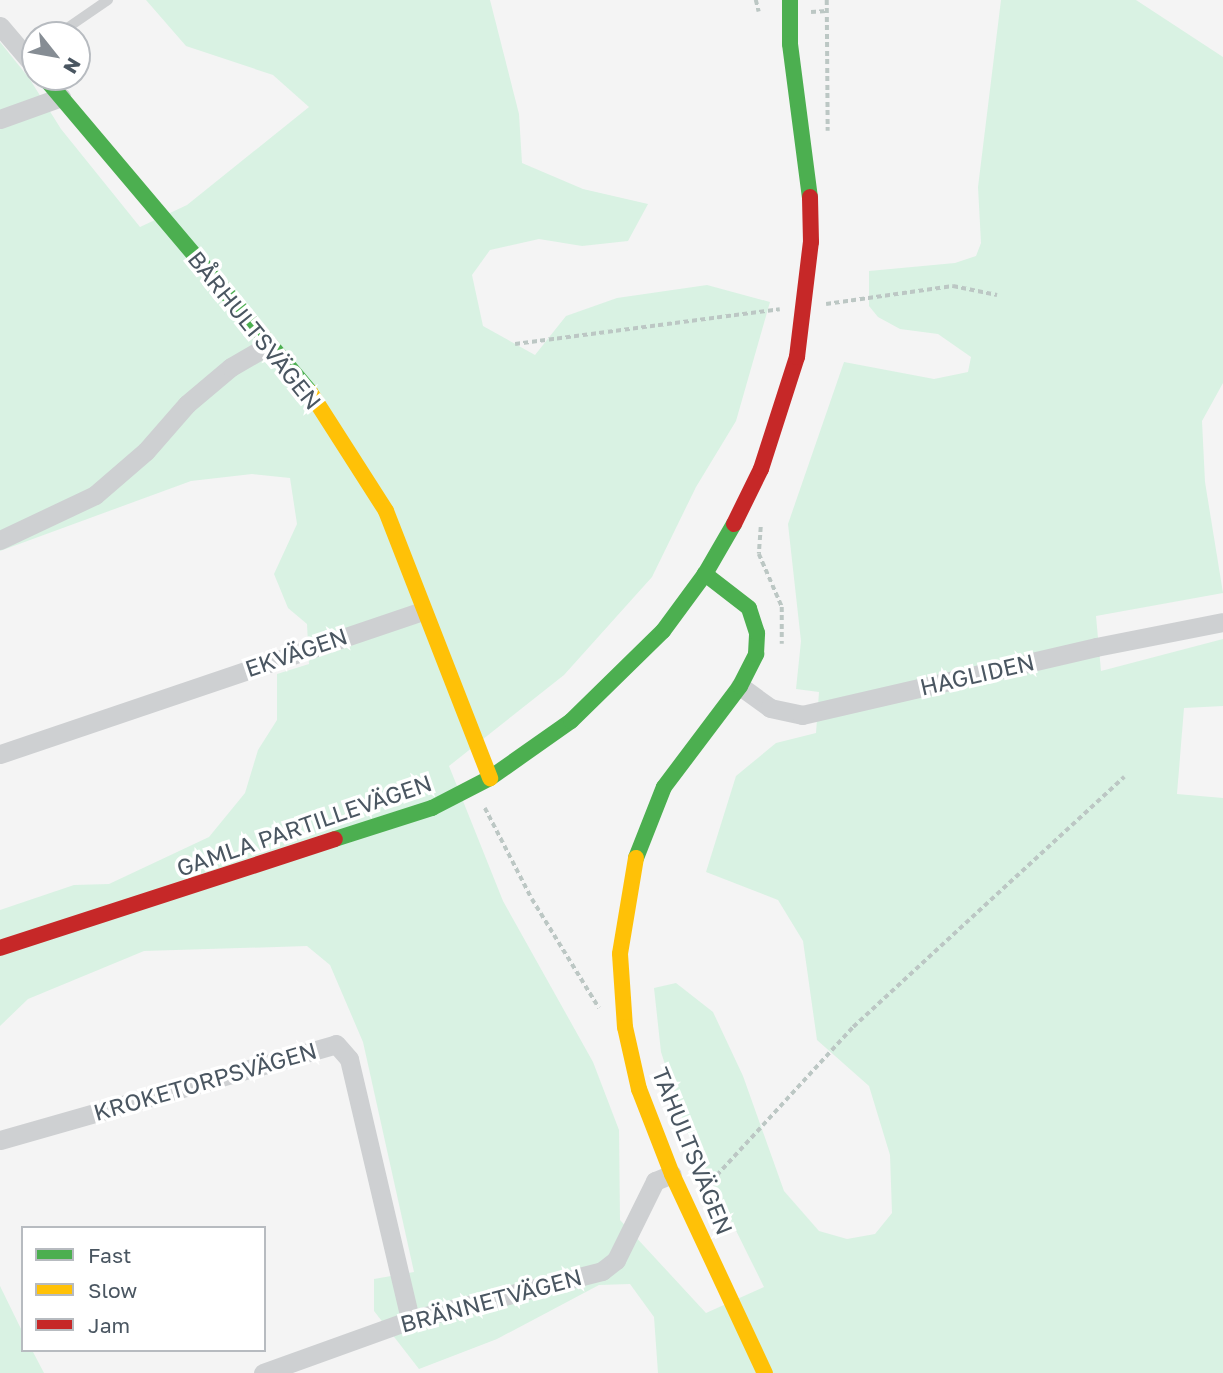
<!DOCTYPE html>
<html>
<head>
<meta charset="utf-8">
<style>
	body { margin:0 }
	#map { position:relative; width:1223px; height:1373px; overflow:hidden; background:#f4f4f4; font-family:"Golos Text",sans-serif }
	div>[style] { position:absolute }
	.green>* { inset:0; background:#d9f2e3 }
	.path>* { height:3.5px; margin-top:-1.75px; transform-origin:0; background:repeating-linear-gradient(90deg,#bcc7c4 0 5px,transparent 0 8.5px) }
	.lane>* { height:10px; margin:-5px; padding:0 5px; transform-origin:5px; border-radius:5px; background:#ced0d2 }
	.street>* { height:19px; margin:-9.5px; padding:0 9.5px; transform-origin:9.5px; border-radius:9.5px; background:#ced0d2 }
	.fast>* { height:16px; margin:-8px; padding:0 8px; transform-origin:8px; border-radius:8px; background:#4caf50 }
	.slow>* { height:16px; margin:-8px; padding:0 8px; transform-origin:8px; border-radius:8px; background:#ffc107 }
	.jam>* { height:16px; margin:-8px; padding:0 8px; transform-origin:8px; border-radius:8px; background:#c62828 }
	span { translate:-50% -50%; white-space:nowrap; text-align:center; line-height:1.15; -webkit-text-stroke:7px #fff; paint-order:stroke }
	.street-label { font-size:23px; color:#4a5661 }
	.legend { position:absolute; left:21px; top:1226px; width:245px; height:126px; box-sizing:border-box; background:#fff; border:2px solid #b7bbc0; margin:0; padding:9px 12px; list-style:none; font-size:21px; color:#4a5661 }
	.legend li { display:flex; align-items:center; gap:14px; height:35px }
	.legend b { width:35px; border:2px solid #b7bbc0 }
	.north { position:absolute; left:21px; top:21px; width:70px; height:70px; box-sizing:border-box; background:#fff; border:2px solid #b7bbc0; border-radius:50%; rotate:121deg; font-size:19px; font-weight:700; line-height:28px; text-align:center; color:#4a5661 }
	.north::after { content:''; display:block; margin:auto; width:24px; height:32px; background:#868d94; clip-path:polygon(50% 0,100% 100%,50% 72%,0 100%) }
</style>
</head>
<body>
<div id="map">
	<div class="green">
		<div style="clip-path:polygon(146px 0,490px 0,519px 114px,522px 163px,583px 189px,648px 204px,628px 241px,582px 246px,539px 239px,490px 250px,472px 275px,483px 326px,535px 355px,566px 316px,617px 298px,707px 285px,770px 302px,736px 421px,696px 487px,652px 577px,564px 675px,449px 766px,503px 901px,593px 1062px,619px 1130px,620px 1220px,706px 1313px,764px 1287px,687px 1132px,661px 1052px,654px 988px,676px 983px,713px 1012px,743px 1076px,784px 1191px,819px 1231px,847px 1239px,875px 1234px,892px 1213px,890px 1155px,869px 1086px,817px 1040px,803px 941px,778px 900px,706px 872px,736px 776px,776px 743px,816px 733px,819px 692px,796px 689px,801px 641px,788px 524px,844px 362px,934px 379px,968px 372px,971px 357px,938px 334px,900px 329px,878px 317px,869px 306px,869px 271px,955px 263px,976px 256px,981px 243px,978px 187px,1001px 0,1136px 0,1223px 57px,1223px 383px,1202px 421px,1205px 482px,1223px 593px,1096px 616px,1101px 671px,1223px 639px,1223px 706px,1184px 708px,1177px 794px,1223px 798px,1223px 1373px,658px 1373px,654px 1317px,630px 1284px,599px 1285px,497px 1339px,419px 1369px,374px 1311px,374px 1279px,414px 1272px,363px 1042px,330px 965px,307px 946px,144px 951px,28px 999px,0 1026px,0 910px,74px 885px,109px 884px,209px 837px,245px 793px,258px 750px,277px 720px,277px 674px,309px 664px,307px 624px,288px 608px,274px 574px,297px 524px,290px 478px,252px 474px,191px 481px,0 551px,0 42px,29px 78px,61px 129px,140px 227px,187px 205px,309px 107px,273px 75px,186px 46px)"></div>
		<div style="clip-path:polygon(0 1286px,23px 1333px,23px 1350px,32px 1350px,44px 1373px,0 1373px)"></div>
	</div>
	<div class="path">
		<div style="left:756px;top:0;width:12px;rotate:76deg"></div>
		<div style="left:827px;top:0;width:131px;rotate:89.6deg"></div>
		<div style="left:811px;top:12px;width:16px;rotate:-4deg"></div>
		<div style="left:826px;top:304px;width:128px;rotate:-8.1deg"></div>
		<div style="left:953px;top:286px;width:45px;rotate:11.6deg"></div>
		<div style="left:515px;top:344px;width:267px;rotate:-7.5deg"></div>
		<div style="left:761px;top:527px;width:27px;rotate:94deg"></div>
		<div style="left:759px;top:554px;width:58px;rotate:66.5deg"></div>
		<div style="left:782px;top:607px;width:37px;rotate:90deg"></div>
		<div style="left:485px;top:808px;width:102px;rotate:62.7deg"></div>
		<div style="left:532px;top:899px;width:128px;rotate:58.4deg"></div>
		<div style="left:705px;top:1188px;width:219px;rotate:-47.4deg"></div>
		<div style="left:853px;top:1027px;width:369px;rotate:-42.7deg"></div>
	</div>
	<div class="lane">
		<div style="left:57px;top:35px;width:62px;rotate:-34.5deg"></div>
	</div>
	<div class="street">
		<div style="left:0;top:26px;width:54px;rotate:49.5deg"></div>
		<div style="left:0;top:119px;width:65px;rotate:-19.8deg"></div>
		<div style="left:0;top:540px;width:105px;rotate:-25.3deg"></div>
		<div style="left:95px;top:495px;width:67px;rotate:-40.8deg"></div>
		<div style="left:146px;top:451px;width:62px;rotate:-48.9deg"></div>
		<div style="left:187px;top:404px;width:57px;rotate:-40.1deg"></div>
		<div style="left:231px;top:367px;width:44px;rotate:-30.1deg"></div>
		<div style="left:740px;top:686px;width:37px;rotate:36deg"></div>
		<div style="left:770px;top:708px;width:33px;rotate:12deg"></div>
		<div style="left:802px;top:715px;width:302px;rotate:-13deg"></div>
		<div style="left:1096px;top:647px;width:129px;rotate:-11.1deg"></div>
		<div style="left:0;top:754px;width:446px;rotate:-18.7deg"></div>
		<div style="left:0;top:1140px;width:349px;rotate:-15.9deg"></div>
		<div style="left:336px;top:1044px;width:20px;rotate:49deg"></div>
		<div style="left:349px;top:1059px;width:268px;rotate:76.8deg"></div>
		<div style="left:263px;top:1373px;width:156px;rotate:-19.8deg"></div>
		<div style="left:410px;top:1320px;width:198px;rotate:-14.3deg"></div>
		<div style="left:602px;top:1271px;width:18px;rotate:-38deg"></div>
		<div style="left:616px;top:1260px;width:88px;rotate:-63.7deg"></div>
		<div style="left:655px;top:1181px;width:18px;rotate:-22deg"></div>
	</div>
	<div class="fast">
		<div style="left:790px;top:0;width:44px;rotate:90deg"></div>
		<div style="left:790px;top:44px;width:154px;rotate:82.6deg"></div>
		<div style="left:44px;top:77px;width:412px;rotate:49.8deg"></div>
		<div style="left:335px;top:839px;width:102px;rotate:-17.7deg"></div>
		<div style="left:432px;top:808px;width:65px;rotate:-27.3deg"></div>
		<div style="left:490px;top:778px;width:99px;rotate:-35.1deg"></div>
		<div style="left:571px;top:721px;width:129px;rotate:-44.4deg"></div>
		<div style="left:663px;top:631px;width:71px;rotate:-53.6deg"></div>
		<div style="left:705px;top:574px;width:58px;rotate:-59.9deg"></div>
		<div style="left:636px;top:858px;width:76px;rotate:-68.5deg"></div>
		<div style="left:664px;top:787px;width:126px;rotate:-53deg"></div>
		<div style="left:740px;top:686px;width:36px;rotate:-63deg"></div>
		<div style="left:756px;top:654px;width:21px;rotate:-87deg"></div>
		<div style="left:757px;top:633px;width:26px;rotate:-108deg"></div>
		<div style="left:749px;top:608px;width:56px;rotate:-142.3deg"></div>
	</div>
	<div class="slow">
		<div style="left:310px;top:392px;width:141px;rotate:57.4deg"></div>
		<div style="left:386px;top:511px;width:287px;rotate:68.7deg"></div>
		<div style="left:636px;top:858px;width:97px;rotate:99.5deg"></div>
		<div style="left:620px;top:954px;width:73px;rotate:86.1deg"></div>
		<div style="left:625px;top:1027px;width:64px;rotate:77.3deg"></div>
		<div style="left:639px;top:1089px;width:91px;rotate:68.8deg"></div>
		<div style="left:672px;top:1174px;width:220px;rotate:65deg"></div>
	</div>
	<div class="jam">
		<div style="left:734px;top:524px;width:61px;rotate:-63.9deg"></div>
		<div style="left:761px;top:469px;width:118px;rotate:-72.2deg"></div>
		<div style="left:797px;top:357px;width:116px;rotate:-83.1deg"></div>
		<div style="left:811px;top:242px;width:45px;rotate:-91.3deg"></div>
		<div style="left:0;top:948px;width:352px;rotate:-18deg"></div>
	</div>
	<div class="street-label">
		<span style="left:255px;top:330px;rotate:51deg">BÅRHULTSVÄGEN</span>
		<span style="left:296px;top:652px;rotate:-19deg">EKVÄGEN</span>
		<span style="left:977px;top:674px;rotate:-13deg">HAGLIDEN</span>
		<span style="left:304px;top:825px;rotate:-19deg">GAMLA PARTILLEVÄGEN</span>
		<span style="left:205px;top:1081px;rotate:-16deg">KROKETORPSVÄGEN</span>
		<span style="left:693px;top:1151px;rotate:68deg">TAHULTSVÄGEN</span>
		<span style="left:491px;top:1300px;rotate:-15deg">BRÄNNETVÄGEN</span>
	</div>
	<ul class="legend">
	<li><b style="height:9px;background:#4caf50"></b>Fast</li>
	<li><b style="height:9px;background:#ffc107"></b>Slow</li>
	<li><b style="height:9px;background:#c62828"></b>Jam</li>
	</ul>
	<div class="north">N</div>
</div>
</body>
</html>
